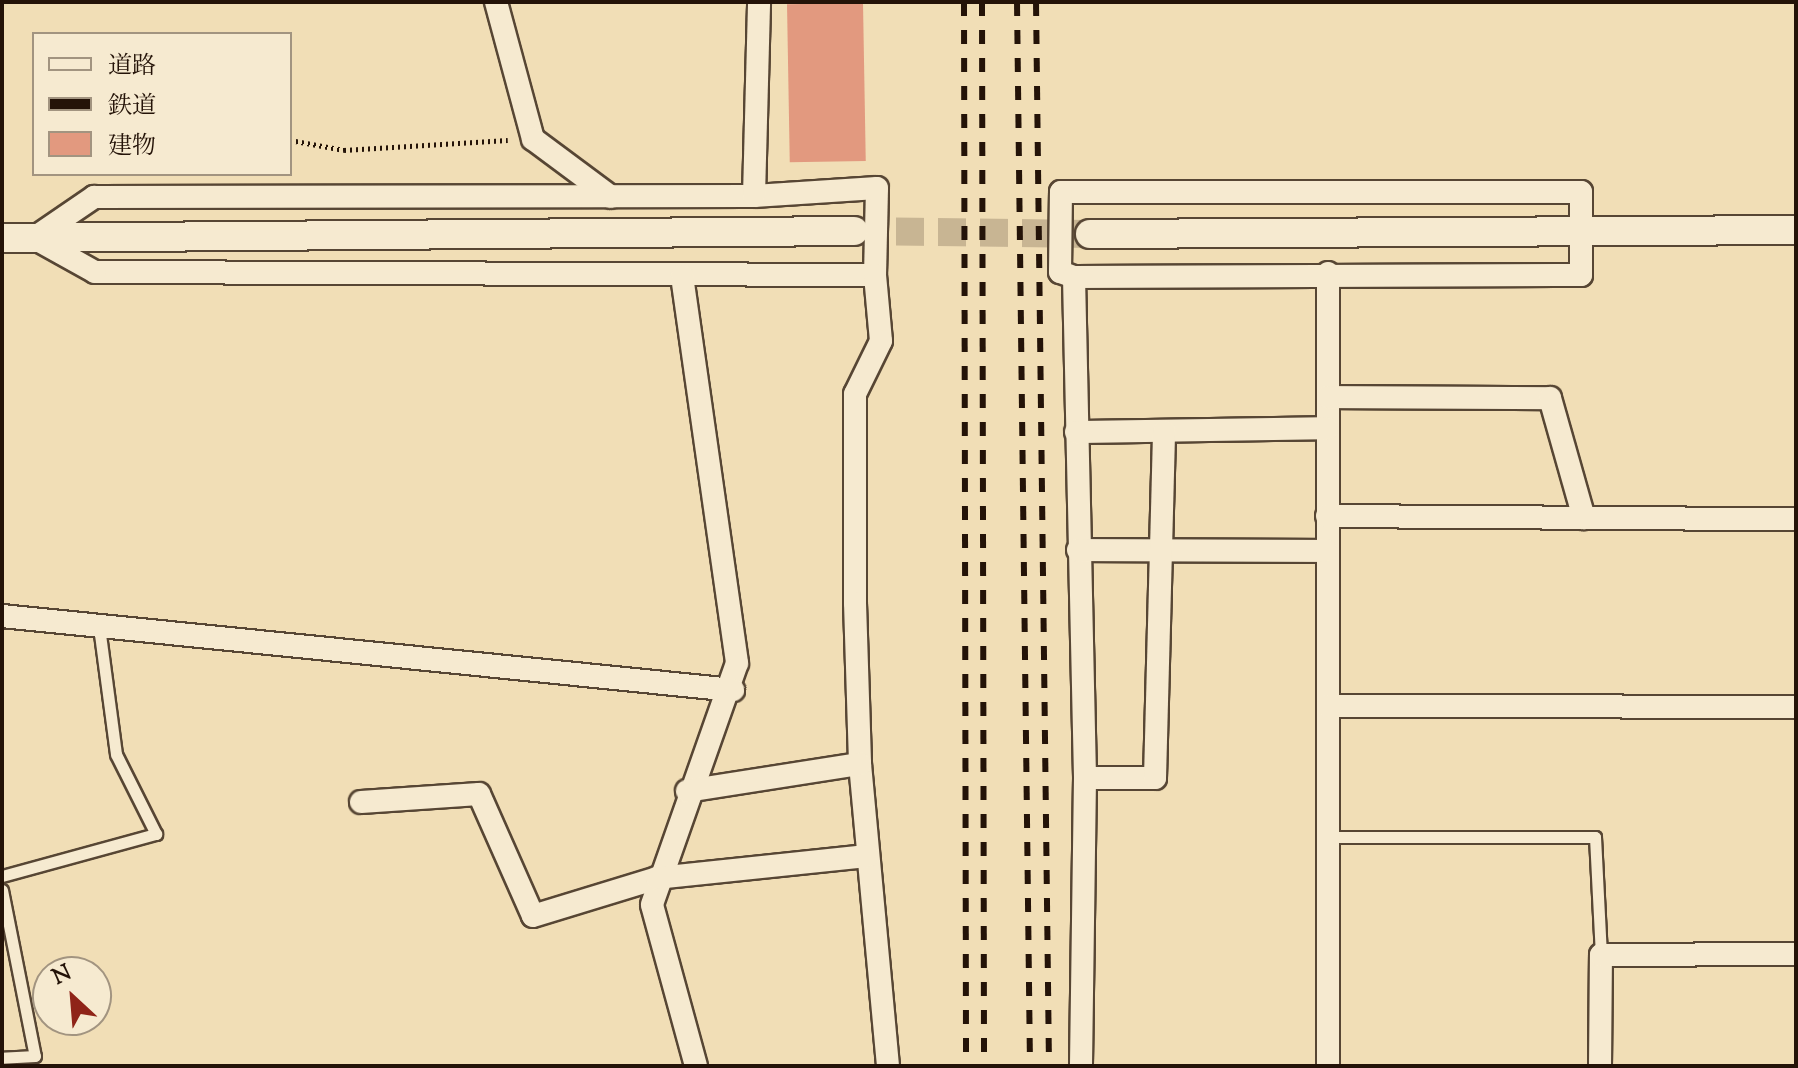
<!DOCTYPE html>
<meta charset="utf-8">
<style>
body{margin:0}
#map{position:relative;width:1798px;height:1068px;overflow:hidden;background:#f1deb6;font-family:"Sorts Mill Goudy","Noto Serif JP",serif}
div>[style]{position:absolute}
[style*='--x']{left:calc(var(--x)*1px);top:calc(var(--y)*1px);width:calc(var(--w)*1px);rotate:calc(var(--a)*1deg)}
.building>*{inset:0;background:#e2997f;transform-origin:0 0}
.tertiary-tunnel>*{height:28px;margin-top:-14px;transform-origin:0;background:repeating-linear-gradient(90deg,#c8b593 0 28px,transparent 0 42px)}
.path>*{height:5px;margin-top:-2.5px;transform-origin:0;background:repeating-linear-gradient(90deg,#241308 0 2px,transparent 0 6px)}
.roads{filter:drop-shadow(2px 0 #574634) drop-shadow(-2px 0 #574634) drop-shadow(0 2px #574634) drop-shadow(0 -2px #574634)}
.service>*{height:11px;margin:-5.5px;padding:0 5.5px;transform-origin:5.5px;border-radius:5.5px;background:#f6ead0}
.minor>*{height:22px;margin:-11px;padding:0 11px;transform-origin:11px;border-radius:11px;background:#f6ead0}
.tertiary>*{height:28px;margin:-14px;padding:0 14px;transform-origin:14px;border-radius:14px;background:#f6ead0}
.rail>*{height:6px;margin-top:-3px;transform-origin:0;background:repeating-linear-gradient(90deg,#241308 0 14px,transparent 0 28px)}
span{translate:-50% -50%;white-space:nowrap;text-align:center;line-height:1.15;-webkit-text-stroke:6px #f6ead0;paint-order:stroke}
.frame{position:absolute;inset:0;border:4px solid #241308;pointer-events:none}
.legend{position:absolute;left:32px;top:32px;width:260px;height:144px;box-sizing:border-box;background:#f6ead0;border:2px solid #a29480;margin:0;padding:10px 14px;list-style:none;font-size:24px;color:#241308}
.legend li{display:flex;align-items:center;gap:16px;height:40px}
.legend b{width:40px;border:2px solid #a29480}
.north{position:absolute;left:32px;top:956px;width:80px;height:80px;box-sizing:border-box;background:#f6ead0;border:2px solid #a29480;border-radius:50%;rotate:334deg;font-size:22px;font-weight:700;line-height:32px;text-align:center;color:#241308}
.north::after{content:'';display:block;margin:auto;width:28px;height:36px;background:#8f2418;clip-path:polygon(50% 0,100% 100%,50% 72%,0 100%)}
</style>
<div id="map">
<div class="building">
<i style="left:863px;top:3px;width:158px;height:76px;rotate:89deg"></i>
</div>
<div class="tertiary-tunnel">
<i style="--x:854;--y:231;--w:236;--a:0.7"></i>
</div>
<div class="path">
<i style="--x:290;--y:140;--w:55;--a:10.5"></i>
<i style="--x:344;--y:150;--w:164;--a:-3.5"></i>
</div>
<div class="roads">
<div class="service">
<i style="--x:1327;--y:837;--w:268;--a:0"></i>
<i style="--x:1595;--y:837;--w:118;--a:87.1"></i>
<i style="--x:2;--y:876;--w:160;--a:-15.3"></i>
<i style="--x:156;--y:834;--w:89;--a:-116.6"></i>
<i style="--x:116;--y:754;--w:128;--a:-97.6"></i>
<i style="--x:2;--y:890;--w:169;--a:78.8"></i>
<i style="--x:35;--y:1056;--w:33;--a:177"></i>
</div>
<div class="minor">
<i style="--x:496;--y:2;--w:142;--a:74.9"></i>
<i style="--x:533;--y:139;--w:97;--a:36.6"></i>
<i style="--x:877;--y:188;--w:87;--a:91.3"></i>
<i style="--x:875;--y:275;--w:780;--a:-179.78"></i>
<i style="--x:95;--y:272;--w:70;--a:-150.9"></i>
<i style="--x:34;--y:238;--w:73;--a:-34.3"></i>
<i style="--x:94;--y:197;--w:660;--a:-0.09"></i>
<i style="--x:754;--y:196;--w:123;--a:-3.7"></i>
<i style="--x:1061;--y:192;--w:520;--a:0"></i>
<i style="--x:1581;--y:192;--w:83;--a:90"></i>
<i style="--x:1581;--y:275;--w:507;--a:179.77"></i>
<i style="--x:1074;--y:277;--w:15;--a:-160"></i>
<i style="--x:1060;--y:272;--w:80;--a:-89.3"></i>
<i style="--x:754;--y:196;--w:194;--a:-88.5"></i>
<i style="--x:1328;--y:273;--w:793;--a:90"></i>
<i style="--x:875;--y:275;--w:66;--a:84.8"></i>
<i style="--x:881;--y:341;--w:59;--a:116.1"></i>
<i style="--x:855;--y:394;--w:209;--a:90"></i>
<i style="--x:855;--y:603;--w:161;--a:88.2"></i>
<i style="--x:860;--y:764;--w:303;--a:84.7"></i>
<i style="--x:682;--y:276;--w:391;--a:81.9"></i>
<i style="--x:737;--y:663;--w:256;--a:109.4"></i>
<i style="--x:652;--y:905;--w:167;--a:74.7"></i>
<i style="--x:1074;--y:277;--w:501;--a:88.74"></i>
<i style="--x:1085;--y:778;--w:288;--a:90.8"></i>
<i style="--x:1328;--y:397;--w:222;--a:0.3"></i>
<i style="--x:1550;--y:398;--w:125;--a:74.2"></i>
<i style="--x:1076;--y:432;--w:251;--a:-0.9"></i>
<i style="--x:1327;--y:516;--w:469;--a:0.4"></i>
<i style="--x:1078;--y:550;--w:248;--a:0.2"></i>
<i style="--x:2;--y:616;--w:735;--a:5.78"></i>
<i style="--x:1328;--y:706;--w:468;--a:0.1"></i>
<i style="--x:1085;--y:778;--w:70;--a:0"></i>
<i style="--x:1155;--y:778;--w:347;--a:-88.5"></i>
<i style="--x:687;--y:791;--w:175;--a:-8.9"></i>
<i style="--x:361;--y:802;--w:118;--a:-3.9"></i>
<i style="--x:479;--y:794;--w:133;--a:66.1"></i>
<i style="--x:533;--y:916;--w:130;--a:-17"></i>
<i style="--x:657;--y:878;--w:212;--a:-6"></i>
<i style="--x:1600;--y:1066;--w:111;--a:-89.5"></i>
<i style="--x:1601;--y:955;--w:195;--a:-0.3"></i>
</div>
<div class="tertiary">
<i style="--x:1090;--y:234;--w:706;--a:-0.32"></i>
<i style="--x:2;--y:238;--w:852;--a:-0.47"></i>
</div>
</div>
<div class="rail">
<i style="--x:964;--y:2;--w:1064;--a:89.89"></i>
<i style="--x:982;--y:2;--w:1064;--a:89.89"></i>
<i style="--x:1017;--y:2;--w:1064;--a:89.3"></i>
<i style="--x:1036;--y:2;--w:1064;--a:89.3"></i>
</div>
<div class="frame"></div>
<ul class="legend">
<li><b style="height:10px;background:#f6ead0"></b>道路</li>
<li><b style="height:10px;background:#241308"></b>鉄道</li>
<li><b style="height:22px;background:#e2997f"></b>建物</li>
</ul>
<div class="north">N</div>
</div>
